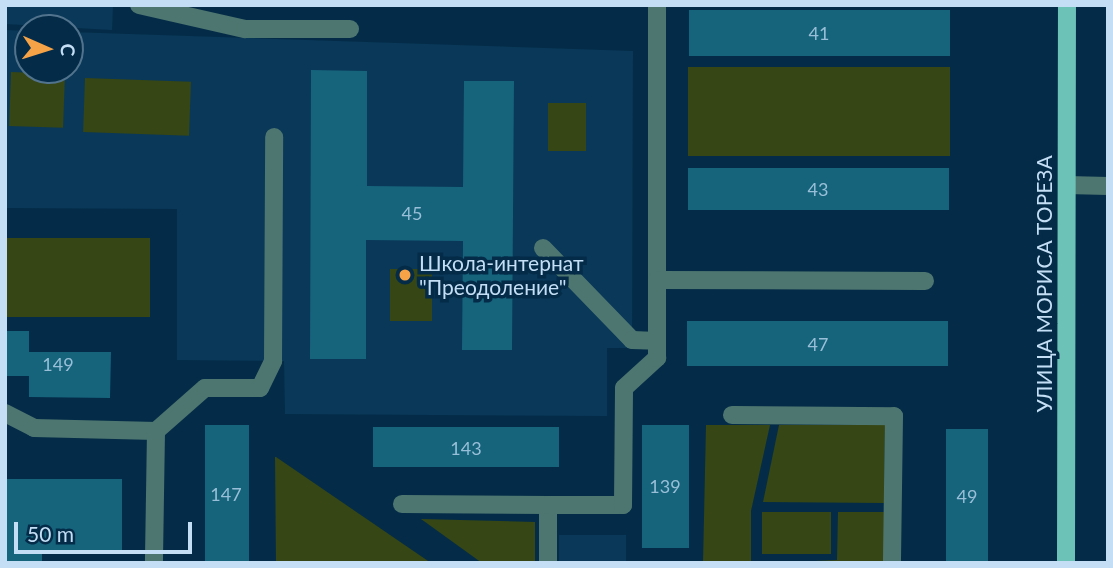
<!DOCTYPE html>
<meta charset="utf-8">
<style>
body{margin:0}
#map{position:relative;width:1113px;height:568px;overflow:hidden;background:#042c48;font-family:Lato,sans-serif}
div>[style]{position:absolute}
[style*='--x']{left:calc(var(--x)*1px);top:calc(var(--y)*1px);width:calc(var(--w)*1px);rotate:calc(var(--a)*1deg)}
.built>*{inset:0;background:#0a3858;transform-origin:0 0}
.green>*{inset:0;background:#364614;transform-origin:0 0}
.building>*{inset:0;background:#16637c;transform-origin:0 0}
.minor>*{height:18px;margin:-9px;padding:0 9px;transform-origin:9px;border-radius:9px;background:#4e7670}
.major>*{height:18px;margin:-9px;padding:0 9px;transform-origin:9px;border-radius:9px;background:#6cc2b7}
.dots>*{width:19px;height:19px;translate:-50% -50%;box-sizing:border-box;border:4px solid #042c48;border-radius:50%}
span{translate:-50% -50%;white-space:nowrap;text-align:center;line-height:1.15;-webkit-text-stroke:7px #042c48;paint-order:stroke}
.number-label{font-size:18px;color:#98bfd7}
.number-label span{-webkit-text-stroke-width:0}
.poi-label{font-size:21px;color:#c4def5}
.left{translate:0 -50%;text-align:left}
.street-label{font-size:21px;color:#c4def5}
.frame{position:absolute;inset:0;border:7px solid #c4def5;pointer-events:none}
.north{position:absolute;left:14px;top:14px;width:70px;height:70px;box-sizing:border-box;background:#042c48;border:2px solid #51738d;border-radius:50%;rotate:93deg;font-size:19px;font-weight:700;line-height:28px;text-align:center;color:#c4def5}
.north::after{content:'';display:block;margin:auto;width:24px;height:32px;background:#f6a247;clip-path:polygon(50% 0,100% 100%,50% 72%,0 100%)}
.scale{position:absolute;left:14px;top:522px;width:178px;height:32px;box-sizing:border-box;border:4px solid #c4def5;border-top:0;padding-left:9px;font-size:21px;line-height:24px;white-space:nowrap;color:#c4def5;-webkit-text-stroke:5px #042c48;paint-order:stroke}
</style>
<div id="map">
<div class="built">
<i style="clip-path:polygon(5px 5px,113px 7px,112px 30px,5px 24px)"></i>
<i style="clip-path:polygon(5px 30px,28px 31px,28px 70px,70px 70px,70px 32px,633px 51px,632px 348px,607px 348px,607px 416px,285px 414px,284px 361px,177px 360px,177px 209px,5px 208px)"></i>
<i style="left:559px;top:535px;width:67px;height:28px"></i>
</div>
<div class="green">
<i style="left:688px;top:67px;width:262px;height:89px"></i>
<i style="left:11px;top:72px;width:54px;height:54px;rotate:2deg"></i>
<i style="left:85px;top:78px;width:106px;height:54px;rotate:2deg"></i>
<i style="left:548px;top:103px;width:38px;height:48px"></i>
<i style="left:5px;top:238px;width:145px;height:79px"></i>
<i style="left:390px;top:269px;width:42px;height:52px"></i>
<i style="clip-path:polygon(706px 425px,770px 425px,751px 511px,751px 563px,703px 563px)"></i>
<i style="clip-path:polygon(779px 425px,885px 425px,884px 503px,763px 502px)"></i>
<i style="clip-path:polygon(275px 457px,276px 457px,431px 563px,276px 563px)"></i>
<i style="left:762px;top:512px;width:69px;height:42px"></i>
<i style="clip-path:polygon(838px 512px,885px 512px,884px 563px,771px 563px,837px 560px)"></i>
<i style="clip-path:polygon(421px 519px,535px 522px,535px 563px,482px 563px)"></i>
</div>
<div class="building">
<i style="left:689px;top:10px;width:261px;height:46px"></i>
<i style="clip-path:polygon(311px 70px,367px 71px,367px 186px,463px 187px,464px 81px,514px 81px,512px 350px,462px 350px,463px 241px,366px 240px,366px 359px,310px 359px)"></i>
<i style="left:688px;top:168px;width:261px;height:42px"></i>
<i style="left:687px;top:321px;width:261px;height:45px"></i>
<i style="clip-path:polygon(5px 331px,29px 331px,29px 352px,111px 352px,110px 398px,29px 397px,29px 376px,5px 376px)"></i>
<i style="left:205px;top:425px;width:44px;height:138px"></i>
<i style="left:642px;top:425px;width:47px;height:123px"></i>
<i style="left:373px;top:427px;width:186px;height:40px"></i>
<i style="left:946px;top:429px;width:42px;height:134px"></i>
<i style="clip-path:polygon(7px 479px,122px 479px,122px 550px,42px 550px,42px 563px,7px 563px)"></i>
</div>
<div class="minor">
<i style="--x:139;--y:5;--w:109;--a:12.8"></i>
<i style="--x:245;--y:29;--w:105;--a:0"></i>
<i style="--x:657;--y:5;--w:275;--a:90"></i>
<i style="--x:657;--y:280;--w:268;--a:0.2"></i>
<i style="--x:1067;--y:185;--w:41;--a:1.4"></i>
<i style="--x:543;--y:248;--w:128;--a:45.9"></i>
<i style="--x:632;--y:340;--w:25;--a:2"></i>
<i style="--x:5;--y:413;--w:33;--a:27"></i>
<i style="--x:34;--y:428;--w:122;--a:1.4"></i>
<i style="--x:156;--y:431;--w:132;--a:90.9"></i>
<i style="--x:732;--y:415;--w:162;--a:0.4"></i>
<i style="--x:894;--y:416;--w:147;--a:90.8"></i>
<i style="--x:156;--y:431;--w:65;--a:-41.3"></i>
<i style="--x:205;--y:388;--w:55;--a:0"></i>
<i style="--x:260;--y:388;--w:30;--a:-64"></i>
<i style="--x:273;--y:361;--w:224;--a:-89.7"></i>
<i style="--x:402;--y:504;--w:146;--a:0.4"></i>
<i style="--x:548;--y:505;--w:58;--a:90"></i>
<i style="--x:548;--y:505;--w:75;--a:0"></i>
<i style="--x:623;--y:505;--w:117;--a:-89.5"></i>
<i style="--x:624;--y:388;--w:45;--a:-42.3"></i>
<i style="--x:657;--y:358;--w:78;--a:-90"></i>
</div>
<div class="major">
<i style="--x:1066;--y:563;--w:558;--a:-89.9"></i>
</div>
<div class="dots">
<i style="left:405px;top:275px;background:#f6a247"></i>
</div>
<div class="number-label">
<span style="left:819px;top:33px">41</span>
<span style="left:818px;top:189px">43</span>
<span style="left:412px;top:213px">45</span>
<span style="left:818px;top:344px">47</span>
<span style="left:58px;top:364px">149</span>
<span style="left:466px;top:448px">143</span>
<span style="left:665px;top:486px">139</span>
<span style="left:226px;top:494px">147</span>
<span style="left:967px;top:496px">49</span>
</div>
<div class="poi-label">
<span class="left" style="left:419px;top:275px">Школа-интернат<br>"Преодоление"</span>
</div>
<div class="street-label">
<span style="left:1044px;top:284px;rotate:-90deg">УЛИЦА МОРИСА ТОРЕЗА</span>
</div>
<div class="frame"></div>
<div class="north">С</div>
<div class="scale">50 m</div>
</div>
